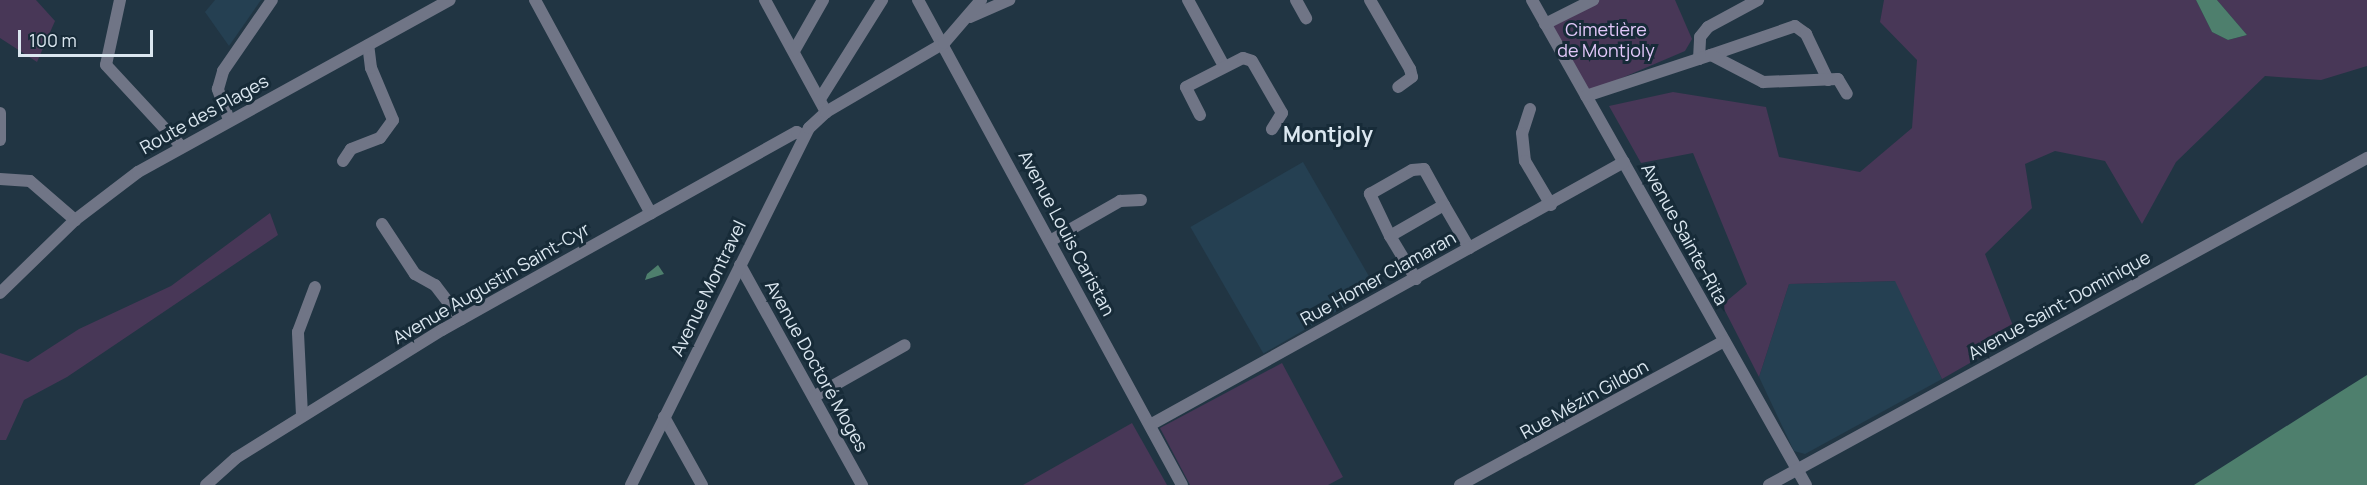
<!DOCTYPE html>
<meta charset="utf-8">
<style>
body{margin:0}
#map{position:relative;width:2367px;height:485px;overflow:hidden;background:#213543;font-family:Manrope,sans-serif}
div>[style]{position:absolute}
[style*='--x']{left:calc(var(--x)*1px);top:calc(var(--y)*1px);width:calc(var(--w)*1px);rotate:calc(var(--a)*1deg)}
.built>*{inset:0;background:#254052;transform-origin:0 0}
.green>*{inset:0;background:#483757}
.water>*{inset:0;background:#4e7f6d}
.minor>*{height:12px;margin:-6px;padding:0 6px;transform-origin:6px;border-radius:6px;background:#707586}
span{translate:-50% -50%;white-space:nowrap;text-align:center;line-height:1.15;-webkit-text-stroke:6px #172b38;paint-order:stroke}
.park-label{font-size:18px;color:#e2c8fa}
.street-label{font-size:18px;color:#dbe7f0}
.quarter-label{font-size:21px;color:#dbe7f0;font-weight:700}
.scale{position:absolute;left:18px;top:30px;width:135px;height:27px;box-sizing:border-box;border:3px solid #dbe7f0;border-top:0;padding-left:8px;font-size:18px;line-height:21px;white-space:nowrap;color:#dbe7f0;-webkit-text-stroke:4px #172b38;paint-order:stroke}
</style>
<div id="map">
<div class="built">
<i style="clip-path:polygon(215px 0,261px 0,229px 46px,205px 12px)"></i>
<i style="left:1303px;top:162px;width:146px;height:130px;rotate:60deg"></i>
<i style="clip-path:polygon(1896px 281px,1942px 379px,1805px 454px,1794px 451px,1759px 377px,1789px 284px)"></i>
</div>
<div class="green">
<i style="clip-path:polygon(0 0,36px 0,55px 21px,37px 62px,0 38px)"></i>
<i style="clip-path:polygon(1597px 0,1675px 0,1692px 39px,1685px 51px,1589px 92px,1548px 23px)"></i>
<i style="clip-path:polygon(1884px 0,2196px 0,2212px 32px,2228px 40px,2247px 35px,2217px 0,2367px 0,2367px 66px,2321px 80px,2265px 76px,2176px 162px,2142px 224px,2105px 161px,2055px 151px,2025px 164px,2032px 208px,1985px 254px,2017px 336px,1942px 379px,1895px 281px,1789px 284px,1759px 377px,1722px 305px,1747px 284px,1693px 153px,1641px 163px,1609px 106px,1673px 92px,1766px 107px,1779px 157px,1860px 172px,1912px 128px,1917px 60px,1880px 22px)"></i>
<i style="clip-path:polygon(270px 213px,278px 235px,67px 377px,24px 400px,6px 440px,0 440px,0 353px,28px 362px,79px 329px,171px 286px)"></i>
<i style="clip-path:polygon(1282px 363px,1343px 477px,1328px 485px,1190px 485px,1160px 428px)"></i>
<i style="clip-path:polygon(1132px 423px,1167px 485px,1023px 485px)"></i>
</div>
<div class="water">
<i style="clip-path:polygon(2196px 0,2217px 0,2247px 35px,2228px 40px,2212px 32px)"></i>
<i style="clip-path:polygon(658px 265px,664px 274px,645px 280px,647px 274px)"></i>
<i style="clip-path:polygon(2367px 375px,2367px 485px,2194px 485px,2340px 392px)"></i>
</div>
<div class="minor">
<i style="--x:120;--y:0;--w:66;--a:102.2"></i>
<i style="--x:106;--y:65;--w:110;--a:47.2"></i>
<i style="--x:535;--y:0;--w:243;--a:61.5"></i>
<i style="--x:765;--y:0;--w:128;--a:61.4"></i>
<i style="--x:918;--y:0;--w:552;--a:61.44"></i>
<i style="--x:1188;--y:0;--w:75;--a:61.4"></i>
<i style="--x:1296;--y:0;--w:21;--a:61"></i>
<i style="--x:1370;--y:0;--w:80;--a:59.9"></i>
<i style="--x:1410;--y:69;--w:8;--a:76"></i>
<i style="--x:1412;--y:77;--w:17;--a:144"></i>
<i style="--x:1532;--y:0;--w:557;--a:60.54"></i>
<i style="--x:970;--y:17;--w:43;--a:-23.6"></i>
<i style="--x:1545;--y:24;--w:54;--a:-26.6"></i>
<i style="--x:794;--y:51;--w:59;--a:-60.4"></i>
<i style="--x:1711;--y:55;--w:89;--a:-19"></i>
<i style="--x:1795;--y:26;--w:14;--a:36"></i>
<i style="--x:1806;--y:34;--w:51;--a:64.4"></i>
<i style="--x:1699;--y:59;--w:22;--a:-87"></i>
<i style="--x:1700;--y:37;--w:13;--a:-51"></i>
<i style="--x:1708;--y:27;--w:57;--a:-28.4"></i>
<i style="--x:1586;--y:96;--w:132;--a:-18.2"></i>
<i style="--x:1711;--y:55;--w:59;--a:27.4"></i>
<i style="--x:1763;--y:82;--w:75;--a:-2.3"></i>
<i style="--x:1838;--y:79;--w:17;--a:59"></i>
<i style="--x:820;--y:99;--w:117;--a:-57.9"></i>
<i style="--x:1530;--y:109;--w:25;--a:108"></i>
<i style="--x:1522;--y:133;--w:28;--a:84"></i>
<i style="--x:1525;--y:161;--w:51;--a:59.4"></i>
<i style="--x:0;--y:113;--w:27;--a:90"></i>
<i style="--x:1200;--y:115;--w:31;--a:-117"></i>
<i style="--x:1186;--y:87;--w:64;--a:-27"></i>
<i style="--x:1243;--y:58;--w:9;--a:18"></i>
<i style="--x:1252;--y:61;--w:60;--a:60"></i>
<i style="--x:1282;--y:113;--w:19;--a:122"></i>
<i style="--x:229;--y:120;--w:33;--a:-110"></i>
<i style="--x:218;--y:89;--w:19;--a:-74"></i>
<i style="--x:223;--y:71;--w:86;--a:-55.4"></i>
<i style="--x:343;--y:161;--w:14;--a:-56"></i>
<i style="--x:351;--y:149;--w:31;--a:-21"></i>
<i style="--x:380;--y:138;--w:22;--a:-54"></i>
<i style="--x:393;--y:120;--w:56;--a:-112.9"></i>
<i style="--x:371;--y:68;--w:23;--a:-97"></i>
<i style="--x:0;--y:179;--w:30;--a:4"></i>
<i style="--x:30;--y:181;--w:60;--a:40.9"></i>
<i style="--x:382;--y:224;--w:60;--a:56.6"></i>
<i style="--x:415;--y:274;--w:23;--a:29"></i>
<i style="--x:435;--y:285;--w:43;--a:52.6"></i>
<i style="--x:1390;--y:236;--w:47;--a:-115.5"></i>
<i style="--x:1370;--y:194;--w:48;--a:-29.7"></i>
<i style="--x:1412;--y:170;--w:12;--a:-5"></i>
<i style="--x:1424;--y:169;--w:41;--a:60.9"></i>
<i style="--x:1050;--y:241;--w:81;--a:-29.7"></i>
<i style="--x:1120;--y:201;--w:21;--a:-3"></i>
<i style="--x:740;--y:265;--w:252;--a:61"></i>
<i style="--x:1416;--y:279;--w:50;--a:-121.2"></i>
<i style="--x:1390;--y:236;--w:62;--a:-29.9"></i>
<i style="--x:1444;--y:205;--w:50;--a:59.8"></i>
<i style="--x:0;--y:293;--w:105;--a:-44.2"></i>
<i style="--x:75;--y:220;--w:79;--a:-37.3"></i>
<i style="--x:138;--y:172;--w:356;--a:-28.9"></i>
<i style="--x:815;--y:396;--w:103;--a:-29.5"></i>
<i style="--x:302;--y:415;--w:83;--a:-92.8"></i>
<i style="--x:298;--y:332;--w:48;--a:-69.3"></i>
<i style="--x:664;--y:417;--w:78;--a:60.8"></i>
<i style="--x:1150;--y:425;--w:542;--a:-29.02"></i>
<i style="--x:206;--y:485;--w:40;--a:-42"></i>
<i style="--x:236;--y:458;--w:243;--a:-31.9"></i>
<i style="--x:442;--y:330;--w:406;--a:-29.2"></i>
<i style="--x:797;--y:132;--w:7;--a:34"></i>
<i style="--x:631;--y:485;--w:399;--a:-63.5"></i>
<i style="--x:809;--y:128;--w:23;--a:-43"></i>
<i style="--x:826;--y:112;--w:137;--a:-30.3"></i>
<i style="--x:944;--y:43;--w:57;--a:-49.3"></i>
<i style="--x:1460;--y:485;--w:301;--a:-28.6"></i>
<i style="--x:1769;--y:485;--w:682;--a:-28.67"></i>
</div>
<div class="park-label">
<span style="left:1606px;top:40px">Cimetière<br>de Montjoly</span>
</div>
<div class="street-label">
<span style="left:204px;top:114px;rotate:-29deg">Route des Plages</span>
<span style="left:1067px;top:233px;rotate:62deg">Avenue Louis Caristan</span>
<span style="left:1685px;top:234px;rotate:61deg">Avenue Sainte-Rita</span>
<span style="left:1378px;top:278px;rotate:-29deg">Rue Homer Clamaran</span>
<span style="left:491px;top:283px;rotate:-30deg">Avenue Augustin Saint-Cyr</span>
<span style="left:708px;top:288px;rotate:-64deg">Avenue Montravel</span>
<span style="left:2059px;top:305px;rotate:-29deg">Avenue Saint-Dominique</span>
<span style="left:817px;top:366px;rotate:61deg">Avenue Doctoré Moges</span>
<span style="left:1584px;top:399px;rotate:-29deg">Rue Mézin Gildon</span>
</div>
<div class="quarter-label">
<span style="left:1328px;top:134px">Montjoly</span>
</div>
<div class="scale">100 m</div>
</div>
